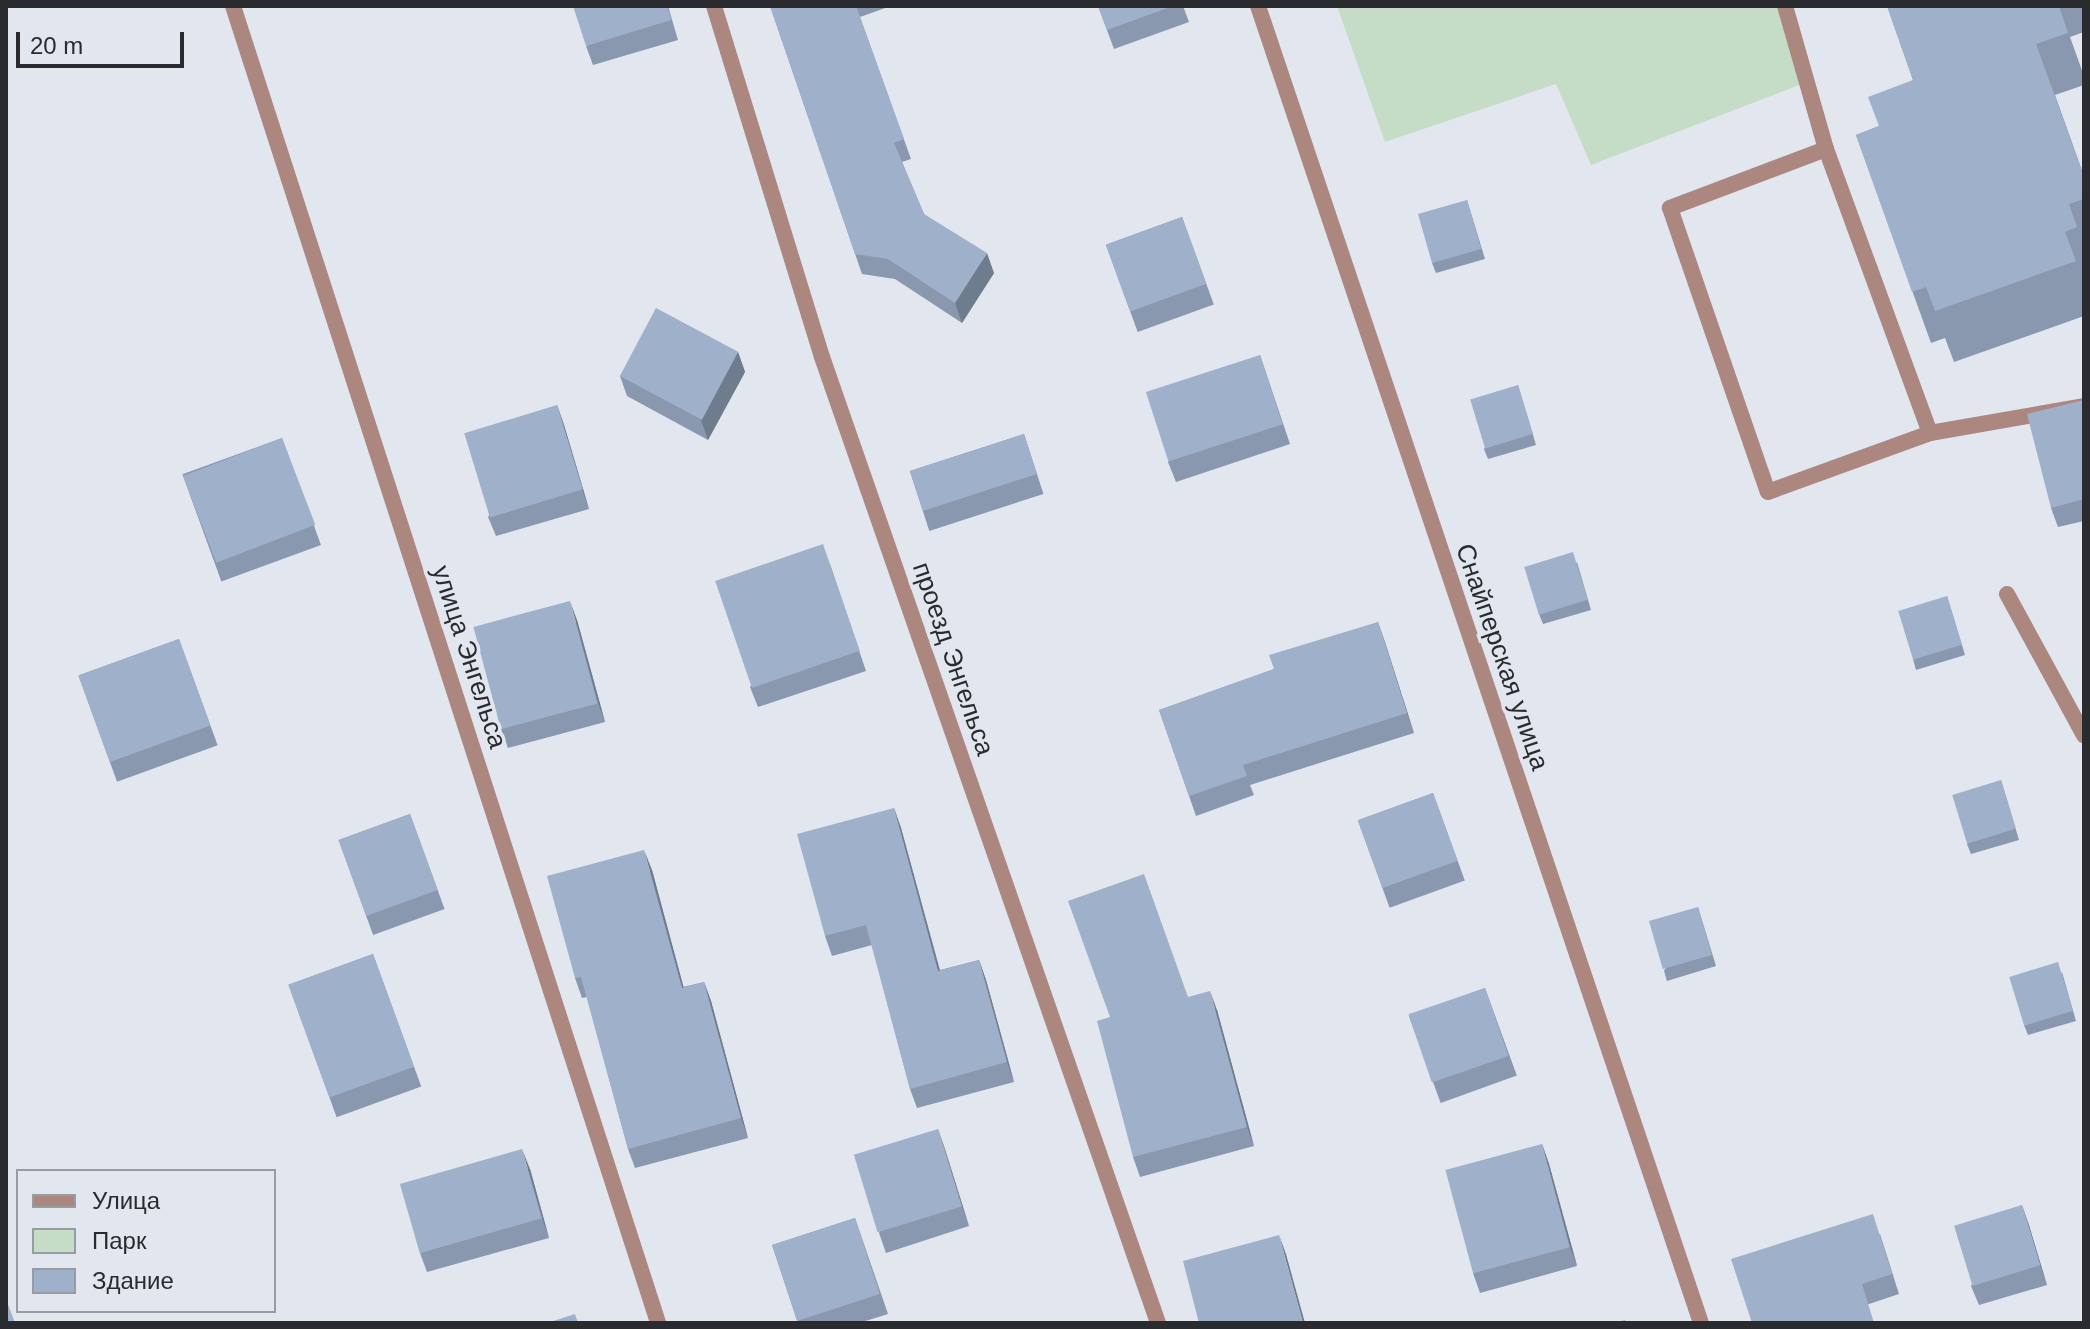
<!DOCTYPE html>
<meta charset="utf-8">
<style>
body{margin:0}
#map{position:relative;width:2090px;height:1329px;overflow:hidden;background:#e1e6ef;font-family:Arial,sans-serif}
div>[style]{position:absolute}
[style*='--x']{left:calc(var(--x)*1px);top:calc(var(--y)*1px);width:calc(var(--w)*1px);rotate:calc(var(--a)*1deg)}
.green>*{inset:0;background:#c5ddc6}
.lane>*{height:16px;margin:-8px;padding:0 8px;transform-origin:8px;border-radius:8px;background:#ab8780}
.street>*{height:16px;margin:-8px;padding:0 8px;transform-origin:8px;border-radius:8px;background:#ab8780}
.wall>*{inset:0;background:#8998ae;transform-origin:0 0}
.shaded-wall>*{inset:0;background:#6f7c8d}
.building>*{inset:0;background:#9fb1ca;transform-origin:0 0}
span{translate:-50% -50%;white-space:nowrap;text-align:center;line-height:1.15;-webkit-text-stroke:7px #e1e6ef;paint-order:stroke}
.street-label{font-size:26px;color:#292b2e}
.frame{position:absolute;inset:0;border:8px solid #292b2e;pointer-events:none}
.legend{position:absolute;left:16px;top:1169px;width:260px;height:144px;box-sizing:border-box;background:#e1e6ef;border:2px solid #979ba2;margin:0;padding:10px 14px;list-style:none;font-size:24px;color:#292b2e}
.legend li{display:flex;align-items:center;gap:16px;height:40px}
.legend b{width:40px;border:2px solid #979ba2}
.scale{position:absolute;left:16px;top:32px;width:168px;height:36px;box-sizing:border-box;border:4px solid #292b2e;border-top:0;padding-left:10px;font-size:24px;line-height:28px;white-space:nowrap;color:#292b2e;-webkit-text-stroke:6px #e1e6ef;paint-order:stroke}
</style>
<div id="map">
<div class="green">
<i style="clip-path:polygon(1337px 6px,1786px 6px,1807px 82px,1591px 165px,1556px 84px,1385px 142px)"></i>
</div>
<div class="lane">
<i style="--x:714;--y:6;--w:367;--a:72.9"></i>
<i style="--x:822;--y:357;--w:1023;--a:70.82"></i>
<i style="--x:1785;--y:6;--w:149;--a:74"></i>
<i style="--x:1826;--y:149;--w:302;--a:69.9"></i>
<i style="--x:1826;--y:149;--w:167;--a:159.3"></i>
<i style="--x:1670;--y:208;--w:300;--a:71"></i>
<i style="--x:1768;--y:492;--w:172;--a:-20"></i>
<i style="--x:1930;--y:433;--w:156;--a:-9.9"></i>
<i style="--x:2007;--y:594;--w:161;--a:61.4"></i>
</div>
<div class="street">
<i style="--x:233;--y:6;--w:1384;--a:72.11"></i>
<i style="--x:1258;--y:6;--w:1390;--a:71.41"></i>
</div>
<div class="wall">
<i style="clip-path:polygon(668px 6px,678px 40px,593px 65px,586px 46px)"></i>
<i style="clip-path:polygon(770px 6px,891px 6px,860px 17px,911px 159px,902px 162px,924px 214px,994px 273px,962px 323px,895px 279px,862px 274px)"></i>
<i style="clip-path:polygon(1098px 6px,1183px 6px,1189px 22px,1114px 49px)"></i>
<i style="clip-path:polygon(1887px 6px,2084px 6px,2084px 32px,2070px 37px,2084px 76px,2084px 85px,2055px 95px,2084px 176px,2084px 316px,1954px 362px,1945px 338px,1931px 343px,1856px 135px,1879px 126px,1913px 80px)"></i>
<i style="clip-path:polygon(1467px 200px,1485px 259px,1436px 273px,1432px 263px)"></i>
<i style="left:1182px;top:217px;width:93px;height:81px;rotate:70deg"></i>
<i style="clip-path:polygon(738px 352px,745px 372px,708px 440px,627px 396px,620px 376px)"></i>
<i style="clip-path:polygon(1260px 355px,1290px 444px,1176px 482px,1168px 462px)"></i>
<i style="clip-path:polygon(1518px 385px,1536px 445px,1488px 459px,1484px 449px)"></i>
<i style="clip-path:polygon(2084px 400px,2084px 521px,2058px 527px,2051px 508px)"></i>
<i style="clip-path:polygon(557px 405px,564px 425px,589px 509px,496px 536px,488px 517px)"></i>
<i style="left:1024px;top:434px;width:63px;height:120px;rotate:72deg"></i>
<i style="left:282px;top:438px;width:114px;height:106px;rotate:70deg"></i>
<i style="clip-path:polygon(1577px 562px,1591px 610px,1543px 624px,1539px 614px)"></i>
<i style="clip-path:polygon(830px 564px,866px 671px,758px 707px,750px 687px)"></i>
<i style="clip-path:polygon(1947px 596px,1965px 655px,1916px 670px,1913px 659px)"></i>
<i style="clip-path:polygon(577px 620px,605px 722px,508px 748px,501px 729px)"></i>
<i style="clip-path:polygon(1378px 622px,1414px 733px,1250px 785px,1254px 795px,1196px 816px,1159px 710px,1274px 669px)"></i>
<i style="left:179px;top:639px;width:113px;height:107px;rotate:70deg"></i>
<i style="clip-path:polygon(2001px 780px,2019px 840px,1971px 854px,1967px 844px)"></i>
<i style="left:1433px;top:793px;width:93px;height:80px;rotate:70deg"></i>
<i style="clip-path:polygon(894px 808px,901px 828px,940px 970px,979px 960px,986px 980px,1014px 1082px,917px 1108px,910px 1089px,872px 945px,832px 956px,825px 936px)"></i>
<i style="left:410px;top:814px;width:101px;height:76px;rotate:70deg"></i>
<i style="clip-path:polygon(652px 870px,683px 987px,704px 982px,711px 1001px,748px 1138px,635px 1168px,628px 1149px,587px 997px,582px 998px,575px 978px)"></i>
<i style="clip-path:polygon(1698px 907px,1716px 966px,1667px 981px,1664px 971px)"></i>
<i style="left:373px;top:954px;width:141px;height:90px;rotate:70deg"></i>
<i style="clip-path:polygon(2062px 972px,2076px 1021px,2028px 1035px,2024px 1025px)"></i>
<i style="left:1485px;top:988px;width:93px;height:81px;rotate:70deg"></i>
<i style="clip-path:polygon(1188px 997px,1217px 1010px,1254px 1146px,1140px 1177px,1133px 1157px)"></i>
<i style="clip-path:polygon(938px 1129px,969px 1226px,886px 1253px,879px 1233px)"></i>
<i style="clip-path:polygon(1542px 1144px,1549px 1164px,1577px 1266px,1480px 1293px,1473px 1273px)"></i>
<i style="clip-path:polygon(530px 1169px,549px 1238px,427px 1272px,420px 1253px)"></i>
<i style="clip-path:polygon(2022px 1205px,2047px 1285px,1979px 1305px,1971px 1286px)"></i>
<i style="clip-path:polygon(855px 1218px,888px 1314px,859px 1323px,798px 1323px,772px 1245px)"></i>
<i style="clip-path:polygon(1880px 1234px,1899px 1294px,1869px 1304px,1752px 1323px)"></i>
</div>
<div class="shaded-wall">
<i style="clip-path:polygon(987px 253px,994px 273px,962px 323px,955px 303px)"></i>
<i style="clip-path:polygon(738px 352px,745px 372px,708px 440px,701px 420px)"></i>
<i style="clip-path:polygon(557px 405px,564px 425px,589px 509px,582px 489px)"></i>
<i style="clip-path:polygon(570px 601px,577px 620px,605px 722px,598px 703px)"></i>
<i style="clip-path:polygon(1378px 622px,1385px 642px,1414px 733px,1407px 713px)"></i>
<i style="clip-path:polygon(894px 808px,901px 828px,945px 990px,938px 971px)"></i>
<i style="clip-path:polygon(644px 850px,652px 870px,689px 1007px,682px 988px)"></i>
<i style="clip-path:polygon(979px 960px,986px 980px,1014px 1082px,1007px 1062px)"></i>
<i style="clip-path:polygon(704px 982px,711px 1001px,748px 1138px,741px 1118px)"></i>
<i style="clip-path:polygon(1210px 991px,1217px 1010px,1254px 1146px,1247px 1127px)"></i>
<i style="clip-path:polygon(938px 1129px,945px 1149px,969px 1226px,962px 1206px)"></i>
<i style="clip-path:polygon(1542px 1144px,1549px 1164px,1577px 1266px,1570px 1247px)"></i>
<i style="clip-path:polygon(522px 1149px,530px 1169px,549px 1238px,542px 1218px)"></i>
<i style="clip-path:polygon(2022px 1205px,2029px 1225px,2047px 1285px,2040px 1265px)"></i>
<i style="clip-path:polygon(1279px 1235px,1286px 1254px,1305px 1323px,1303px 1323px)"></i>
</div>
<div class="building">
<i style="clip-path:polygon(573px 6px,667px 6px,671px 20px,586px 46px)"></i>
<i style="clip-path:polygon(770px 6px,856px 6px,904px 139px,894px 143px,924px 214px,987px 253px,955px 303px,888px 259px,855px 254px)"></i>
<i style="clip-path:polygon(1098px 6px,1173px 6px,1107px 30px)"></i>
<i style="clip-path:polygon(1887px 6px,2059px 6px,2068px 33px,2036px 44px,2084px 177px,2084px 199px,2069px 204px,2077px 227px,2065px 232px,2076px 261px,1935px 311px,1926px 287px,1912px 292px,1856px 135px,1879px 126px,1868px 97px,1913px 80px)"></i>
<i style="left:1467px;top:200px;width:51px;height:51px;rotate:74deg"></i>
<i style="left:1182px;top:217px;width:71px;height:81px;rotate:70deg"></i>
<i style="left:656px;top:308px;width:93px;height:77px;rotate:28deg"></i>
<i style="left:1260px;top:355px;width:73px;height:120px;rotate:72deg"></i>
<i style="left:1518px;top:385px;width:51px;height:50px;rotate:73deg"></i>
<i style="clip-path:polygon(2084px 400px,2084px 499px,2051px 508px,2027px 414px)"></i>
<i style="left:557px;top:405px;width:88px;height:97px;rotate:73deg"></i>
<i style="left:1024px;top:434px;width:42px;height:120px;rotate:72deg"></i>
<i style="left:282px;top:438px;width:93px;height:106px;rotate:69deg"></i>
<i style="left:823px;top:544px;width:113px;height:114px;rotate:71deg"></i>
<i style="left:1573px;top:552px;width:50px;height:51px;rotate:73deg"></i>
<i style="left:1947px;top:596px;width:51px;height:51px;rotate:73deg"></i>
<i style="left:570px;top:601px;width:106px;height:100px;rotate:75deg"></i>
<i style="clip-path:polygon(1378px 622px,1407px 713px,1243px 765px,1247px 776px,1189px 796px,1159px 710px,1274px 669px,1269px 655px)"></i>
<i style="left:179px;top:639px;width:92px;height:107px;rotate:70deg"></i>
<i style="left:2001px;top:780px;width:51px;height:51px;rotate:73deg"></i>
<i style="left:1433px;top:793px;width:72px;height:80px;rotate:70deg"></i>
<i style="clip-path:polygon(894px 808px,938px 971px,979px 960px,1007px 1062px,910px 1089px,866px 925px,825px 936px,797px 834px)"></i>
<i style="left:410px;top:814px;width:81px;height:76px;rotate:70deg"></i>
<i style="clip-path:polygon(644px 850px,682px 988px,704px 982px,741px 1118px,628px 1149px,581px 977px,575px 978px,547px 876px)"></i>
<i style="clip-path:polygon(1144px 874px,1188px 997px,1210px 991px,1247px 1127px,1133px 1157px,1097px 1021px,1110px 1017px,1068px 901px)"></i>
<i style="left:1698px;top:907px;width:50px;height:51px;rotate:74deg"></i>
<i style="left:373px;top:954px;width:120px;height:90px;rotate:70deg"></i>
<i style="left:2058px;top:962px;width:51px;height:51px;rotate:73deg"></i>
<i style="left:1485px;top:988px;width:72px;height:81px;rotate:71deg"></i>
<i style="left:938px;top:1129px;width:81px;height:88px;rotate:73deg"></i>
<i style="left:1542px;top:1144px;width:107px;height:100px;rotate:75deg"></i>
<i style="left:522px;top:1149px;width:72px;height:127px;rotate:74deg"></i>
<i style="left:2022px;top:1205px;width:63px;height:71px;rotate:73deg"></i>
<i style="clip-path:polygon(1873px 1214px,1892px 1274px,1862px 1284px,1874px 1323px,1752px 1323px,1731px 1259px)"></i>
<i style="left:855px;top:1218px;width:80px;height:87px;rotate:72deg"></i>
<i style="clip-path:polygon(1279px 1235px,1303px 1323px,1199px 1323px,1183px 1261px)"></i>
<i style="clip-path:polygon(6px 1299px,15px 1323px,6px 1323px)"></i>
<i style="clip-path:polygon(575px 1314px,578px 1323px,547px 1323px)"></i>
<i style="clip-path:polygon(1625px 1320px,1626px 1323px,1613px 1323px)"></i>
</div>
<div class="street-label">
<span style="left:469px;top:657px;rotate:72deg">улица Энгельса</span>
<span style="left:1502px;top:657px;rotate:71deg">Снайперская улица</span>
<span style="left:953px;top:659px;rotate:71deg">проезд Энгельса</span>
</div>
<div class="frame"></div>
<ul class="legend">
<li><b style="height:10px;background:#ab8780"></b>Улица</li>
<li><b style="height:22px;background:#c5ddc6"></b>Парк</li>
<li><b style="height:22px;background:#9fb1ca"></b>Здание</li>
</ul>
<div class="scale">20 m</div>
</div>
